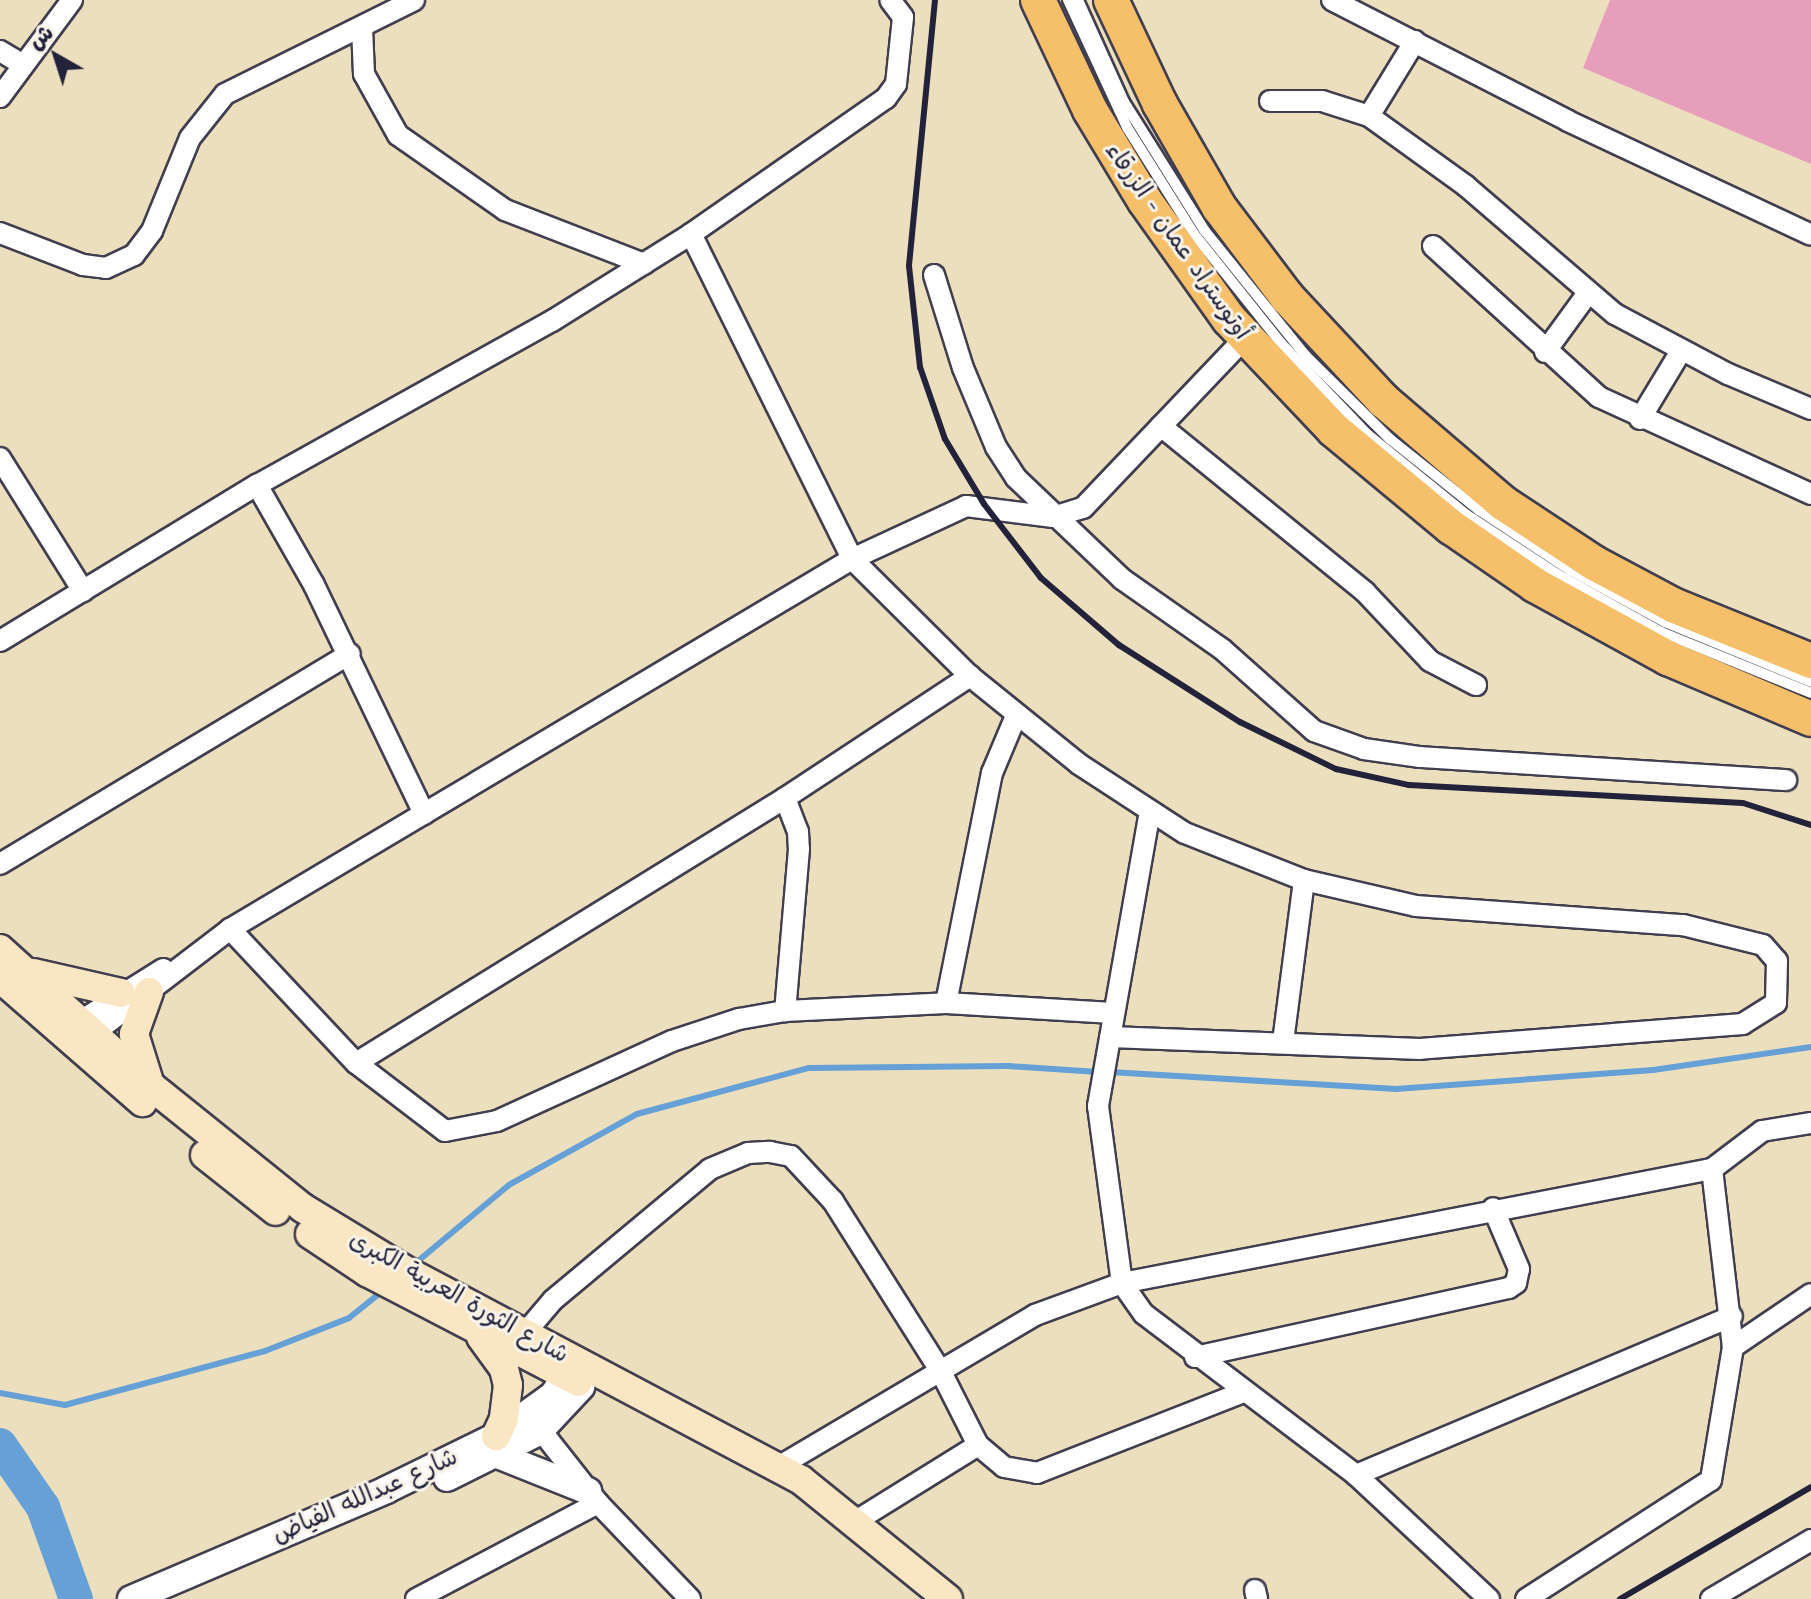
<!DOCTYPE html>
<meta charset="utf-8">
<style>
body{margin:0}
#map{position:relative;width:1811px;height:1599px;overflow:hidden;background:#ecdfbe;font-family:"Comic Neue","Playpen Sans Arabic",sans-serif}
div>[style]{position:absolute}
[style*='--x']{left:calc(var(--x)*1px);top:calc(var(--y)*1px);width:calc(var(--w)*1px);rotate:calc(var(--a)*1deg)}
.stream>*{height:6px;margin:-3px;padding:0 3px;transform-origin:3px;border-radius:3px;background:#65a1d6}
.river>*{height:34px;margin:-17px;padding:0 17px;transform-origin:17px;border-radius:17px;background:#65a1d6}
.building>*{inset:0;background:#e69ebb}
.roads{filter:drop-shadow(2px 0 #403e4f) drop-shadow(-2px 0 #403e4f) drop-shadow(0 2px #403e4f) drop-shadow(0 -2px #403e4f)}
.service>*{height:10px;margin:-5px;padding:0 5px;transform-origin:5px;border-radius:5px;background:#fff}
.minor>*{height:20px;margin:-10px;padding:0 10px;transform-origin:10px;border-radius:10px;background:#fff}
.tertiary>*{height:26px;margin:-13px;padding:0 13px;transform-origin:13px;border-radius:13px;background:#fff}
.secondary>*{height:28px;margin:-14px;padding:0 14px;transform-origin:14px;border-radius:14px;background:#fbe6c4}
.trunk>*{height:34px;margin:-17px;padding:0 17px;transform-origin:17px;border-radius:17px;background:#f6c06b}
.rail>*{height:6px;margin:-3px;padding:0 3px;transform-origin:3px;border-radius:3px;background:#22223b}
span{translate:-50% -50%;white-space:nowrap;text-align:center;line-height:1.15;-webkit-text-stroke:6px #f7f3e8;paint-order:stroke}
.street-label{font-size:24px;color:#22223b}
.north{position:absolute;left:16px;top:16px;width:80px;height:80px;-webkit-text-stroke:6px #f7f3e8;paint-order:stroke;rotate:321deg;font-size:22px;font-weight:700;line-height:32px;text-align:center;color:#22223b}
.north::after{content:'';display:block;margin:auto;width:28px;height:36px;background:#22223b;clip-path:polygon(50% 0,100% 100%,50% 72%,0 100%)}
</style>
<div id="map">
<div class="stream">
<i style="--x:1110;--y:1072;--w:287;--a:3.4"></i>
<i style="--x:1396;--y:1089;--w:258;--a:-4.2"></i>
<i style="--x:1653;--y:1070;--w:160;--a:-8.3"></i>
<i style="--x:412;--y:1266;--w:126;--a:-39.9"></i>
<i style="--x:509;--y:1185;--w:146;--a:-29"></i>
<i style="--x:637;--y:1114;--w:178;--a:-15"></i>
<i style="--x:809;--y:1068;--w:199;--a:-0.6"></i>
<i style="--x:1008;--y:1066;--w:90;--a:3.8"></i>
<i style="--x:0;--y:1393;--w:66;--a:10.5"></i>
<i style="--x:65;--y:1405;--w:207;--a:-15.1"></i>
<i style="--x:265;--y:1351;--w:90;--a:-21.4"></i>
<i style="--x:349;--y:1318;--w:46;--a:-38.9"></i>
</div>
<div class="river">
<i style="--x:0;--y:1445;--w:75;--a:55.3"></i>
<i style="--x:43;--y:1507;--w:98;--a:70.3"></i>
</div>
<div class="building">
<i style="clip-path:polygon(1610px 0,1811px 0,1811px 164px,1583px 68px)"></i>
</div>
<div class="roads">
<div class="service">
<i style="--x:1068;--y:0;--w:142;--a:65.1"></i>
<i style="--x:1128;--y:129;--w:124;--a:57.8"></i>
<i style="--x:1194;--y:234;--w:139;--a:51.4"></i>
<i style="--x:1281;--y:343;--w:124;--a:46.6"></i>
<i style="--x:1366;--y:433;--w:130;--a:39.1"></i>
<i style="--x:1467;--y:515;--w:108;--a:33.2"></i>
<i style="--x:1557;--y:574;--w:119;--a:29.1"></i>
<i style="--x:1661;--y:632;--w:162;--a:22.1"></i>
<i style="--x:1078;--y:0;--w:112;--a:65.7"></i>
<i style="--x:1124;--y:102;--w:152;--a:57.9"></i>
<i style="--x:1205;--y:231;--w:159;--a:51.1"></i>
<i style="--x:1305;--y:355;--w:120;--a:44.7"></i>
<i style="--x:1390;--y:439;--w:114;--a:38.6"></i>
<i style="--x:1479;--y:510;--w:109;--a:33.4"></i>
<i style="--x:1570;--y:570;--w:108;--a:28.7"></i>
<i style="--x:1665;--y:622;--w:158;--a:22.3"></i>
</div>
<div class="minor">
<i style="--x:1332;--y:0;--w:265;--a:27.1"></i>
<i style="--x:1568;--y:121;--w:268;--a:25.1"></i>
<i style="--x:362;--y:27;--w:47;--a:87.6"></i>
<i style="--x:364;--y:74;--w:70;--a:60.9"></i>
<i style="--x:398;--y:135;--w:131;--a:35"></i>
<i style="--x:505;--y:210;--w:149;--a:21.2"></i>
<i style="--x:0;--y:51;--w:27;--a:31"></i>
<i style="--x:0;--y:97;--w:121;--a:-53.4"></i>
<i style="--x:1270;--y:101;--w:52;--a:0"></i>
<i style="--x:1322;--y:101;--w:49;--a:17.7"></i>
<i style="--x:1369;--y:116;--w:120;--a:35.8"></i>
<i style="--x:1466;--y:186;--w:196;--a:40.7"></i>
<i style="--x:1615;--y:314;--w:128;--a:28"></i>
<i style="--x:1728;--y:374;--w:90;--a:22.9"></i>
<i style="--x:1369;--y:116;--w:88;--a:-58.5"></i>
<i style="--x:0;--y:233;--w:89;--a:21.1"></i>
<i style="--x:83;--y:265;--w:23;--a:7"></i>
<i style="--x:106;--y:268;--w:31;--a:-25"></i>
<i style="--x:134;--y:255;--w:30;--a:-53"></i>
<i style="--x:152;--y:231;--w:100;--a:-67.8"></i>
<i style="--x:190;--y:138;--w:56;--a:-51.5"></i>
<i style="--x:225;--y:94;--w:211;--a:-26.4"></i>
<i style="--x:691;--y:234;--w:363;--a:63.6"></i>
<i style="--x:852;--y:559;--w:166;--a:44.8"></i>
<i style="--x:970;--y:676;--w:140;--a:38.9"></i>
<i style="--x:1079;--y:764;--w:126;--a:33.1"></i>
<i style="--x:1185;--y:833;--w:128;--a:21.6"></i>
<i style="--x:1304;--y:880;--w:115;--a:13.1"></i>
<i style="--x:1416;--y:906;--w:268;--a:4.1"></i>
<i style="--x:1683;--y:925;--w:82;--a:14"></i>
<i style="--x:1763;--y:945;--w:21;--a:49"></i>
<i style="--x:1777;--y:961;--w:42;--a:91.4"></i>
<i style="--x:1776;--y:1003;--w:39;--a:148"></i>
<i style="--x:1743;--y:1024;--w:324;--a:175.6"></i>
<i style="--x:1420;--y:1049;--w:310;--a:-177.8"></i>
<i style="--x:1433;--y:246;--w:224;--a:42.3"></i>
<i style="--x:1599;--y:397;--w:233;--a:24.6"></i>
<i style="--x:934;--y:275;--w:97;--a:72.7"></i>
<i style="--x:963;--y:368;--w:86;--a:67.3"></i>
<i style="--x:996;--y:447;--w:37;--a:57"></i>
<i style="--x:1016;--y:478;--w:146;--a:43.6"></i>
<i style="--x:1122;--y:579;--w:122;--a:35"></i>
<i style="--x:1222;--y:649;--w:123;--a:41.7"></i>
<i style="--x:1314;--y:731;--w:53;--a:19.8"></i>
<i style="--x:1364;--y:749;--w:57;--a:8.1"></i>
<i style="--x:1420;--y:757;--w:367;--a:3.6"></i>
<i style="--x:1545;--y:352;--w:73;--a:-53.9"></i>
<i style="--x:1640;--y:419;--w:79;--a:-58.9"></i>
<i style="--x:1161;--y:426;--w:263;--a:39.1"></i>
<i style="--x:1365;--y:592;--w:95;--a:46.7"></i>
<i style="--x:1430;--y:661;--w:52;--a:27.6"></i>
<i style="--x:0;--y:458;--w:157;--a:58"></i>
<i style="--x:257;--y:485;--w:115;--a:60.3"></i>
<i style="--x:314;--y:585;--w:254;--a:64.3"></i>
<i style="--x:0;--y:641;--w:301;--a:-31.3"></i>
<i style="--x:257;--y:485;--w:338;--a:-29.1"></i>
<i style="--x:552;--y:321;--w:164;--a:-32"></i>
<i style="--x:691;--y:234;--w:238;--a:-34.9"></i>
<i style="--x:886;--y:98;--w:17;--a:-54"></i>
<i style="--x:896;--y:84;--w:67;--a:-84"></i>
<i style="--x:903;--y:17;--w:21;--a:-127"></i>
<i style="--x:785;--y:798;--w:36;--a:69"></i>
<i style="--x:798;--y:832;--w:17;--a:87"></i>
<i style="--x:799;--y:849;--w:163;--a:94.9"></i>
<i style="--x:1150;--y:811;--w:300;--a:100"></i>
<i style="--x:1098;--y:1106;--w:179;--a:82.3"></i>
<i style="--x:1122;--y:1283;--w:38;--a:55"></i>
<i style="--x:1144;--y:1314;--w:266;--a:37.2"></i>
<i style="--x:1356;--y:1475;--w:182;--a:43"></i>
<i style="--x:0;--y:864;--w:408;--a:-31"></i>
<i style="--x:230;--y:929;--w:184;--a:46.8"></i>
<i style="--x:356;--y:1063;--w:112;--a:37.4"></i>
<i style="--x:445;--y:1131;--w:53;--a:-10.9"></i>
<i style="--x:497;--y:1121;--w:192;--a:-24.6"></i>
<i style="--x:672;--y:1041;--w:71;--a:-18.2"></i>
<i style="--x:739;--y:1019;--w:47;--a:-9.9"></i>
<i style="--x:785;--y:1011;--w:161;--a:-2.8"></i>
<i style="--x:946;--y:1003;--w:167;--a:3.4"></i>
<i style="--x:946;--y:1003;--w:235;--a:-78.7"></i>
<i style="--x:992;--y:773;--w:62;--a:-67.2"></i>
<i style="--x:71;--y:1027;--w:109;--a:-32.2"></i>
<i style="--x:85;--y:1040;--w:183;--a:-37.4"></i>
<i style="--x:230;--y:929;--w:724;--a:-30.75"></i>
<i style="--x:852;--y:559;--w:126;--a:-24.9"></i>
<i style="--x:966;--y:506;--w:88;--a:7.2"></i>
<i style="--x:1053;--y:517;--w:31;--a:-17"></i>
<i style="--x:1083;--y:508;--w:235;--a:-46.4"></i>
<i style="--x:1283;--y:1042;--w:163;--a:-82.6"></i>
<i style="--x:356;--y:1063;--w:504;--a:-31.7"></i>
<i style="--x:785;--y:798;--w:222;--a:-33.4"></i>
<i style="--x:1712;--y:1169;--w:63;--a:-37.2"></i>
<i style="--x:1762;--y:1131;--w:50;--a:-9.3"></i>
<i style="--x:525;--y:1333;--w:43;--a:-49.7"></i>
<i style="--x:553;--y:1300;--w:204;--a:-39.8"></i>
<i style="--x:710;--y:1169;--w:41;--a:-22.8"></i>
<i style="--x:748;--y:1153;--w:22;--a:-3"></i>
<i style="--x:770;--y:1152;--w:21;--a:11"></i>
<i style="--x:791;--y:1156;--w:62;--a:47"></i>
<i style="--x:833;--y:1201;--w:200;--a:57.7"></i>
<i style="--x:940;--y:1370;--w:84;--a:63.1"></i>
<i style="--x:978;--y:1445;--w:34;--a:40"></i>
<i style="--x:1004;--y:1467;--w:34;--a:10"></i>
<i style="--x:1037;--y:1473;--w:222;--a:-21.4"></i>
<i style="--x:1733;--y:1347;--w:94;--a:-34.2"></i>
<i style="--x:1195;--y:1357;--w:321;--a:-12.4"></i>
<i style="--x:1509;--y:1288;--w:9;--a:-36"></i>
<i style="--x:1516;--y:1283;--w:14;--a:-78"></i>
<i style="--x:1519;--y:1269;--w:66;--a:-113.1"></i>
<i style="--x:532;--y:1419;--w:107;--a:51.8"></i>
<i style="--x:598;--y:1503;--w:133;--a:46.2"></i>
<i style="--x:778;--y:1467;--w:299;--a:-30.6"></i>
<i style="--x:1035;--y:1315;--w:93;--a:-20.2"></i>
<i style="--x:1122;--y:1283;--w:601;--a:-10.94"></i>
<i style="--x:1712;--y:1169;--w:179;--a:83.3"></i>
<i style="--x:1733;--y:1347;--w:135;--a:99.4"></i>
<i style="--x:1711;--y:1480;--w:220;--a:147.2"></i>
<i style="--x:1356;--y:1475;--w:408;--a:-22.9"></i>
<i style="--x:856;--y:1521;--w:144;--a:-31.9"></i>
<i style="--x:1255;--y:1590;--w:9;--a:77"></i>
<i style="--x:416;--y:1599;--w:206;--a:-27.8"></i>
<i style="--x:1711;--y:1599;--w:116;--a:-30.5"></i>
</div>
<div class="tertiary">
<i style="--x:500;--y:1456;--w:95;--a:21.7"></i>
<i style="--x:447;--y:1478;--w:103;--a:-26.6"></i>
<i style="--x:539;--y:1432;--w:62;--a:-47"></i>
<i style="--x:131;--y:1599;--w:277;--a:-23.1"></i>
<i style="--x:386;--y:1490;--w:123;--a:-26.1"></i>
<i style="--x:496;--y:1436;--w:70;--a:-35.7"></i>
<i style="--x:553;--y:1395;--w:40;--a:-57.1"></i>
</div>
<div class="secondary">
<i style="--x:0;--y:949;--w:204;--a:42.2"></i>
<i style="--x:151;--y:1086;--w:195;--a:38.8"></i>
<i style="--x:303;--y:1208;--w:125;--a:31.3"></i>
<i style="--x:410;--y:1273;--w:442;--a:27.9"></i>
<i style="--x:801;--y:1480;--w:189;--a:39"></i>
<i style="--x:33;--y:973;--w:90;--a:12.8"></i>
<i style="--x:0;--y:978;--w:189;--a:41.1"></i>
<i style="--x:149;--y:992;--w:45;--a:109.7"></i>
<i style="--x:134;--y:1034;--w:50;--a:72.6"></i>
<i style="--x:205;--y:1155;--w:90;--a:38.3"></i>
<i style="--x:310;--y:1234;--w:69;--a:33.7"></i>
<i style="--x:367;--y:1272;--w:238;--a:27.5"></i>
<i style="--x:481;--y:1337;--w:39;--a:54"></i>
<i style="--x:504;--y:1369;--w:16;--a:76"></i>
<i style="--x:508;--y:1385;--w:34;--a:97"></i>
<i style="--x:504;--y:1419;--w:19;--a:115"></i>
</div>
<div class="trunk">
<i style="--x:1038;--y:0;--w:122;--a:64.7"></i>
<i style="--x:1090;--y:110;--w:106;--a:58.9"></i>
<i style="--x:1145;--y:201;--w:145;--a:54.6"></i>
<i style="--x:1229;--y:319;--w:153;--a:46.6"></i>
<i style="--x:1334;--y:430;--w:152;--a:39.7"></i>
<i style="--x:1451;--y:527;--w:102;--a:34.6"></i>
<i style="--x:1535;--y:585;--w:152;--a:28.8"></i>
<i style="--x:1668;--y:658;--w:155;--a:23.1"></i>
<i style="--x:1111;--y:0;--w:115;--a:64.8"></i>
<i style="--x:1160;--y:104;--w:119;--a:60.2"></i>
<i style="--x:1219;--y:207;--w:113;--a:52.9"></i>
<i style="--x:1287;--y:297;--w:142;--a:47"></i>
<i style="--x:1384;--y:401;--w:157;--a:40.6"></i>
<i style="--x:1503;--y:503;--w:109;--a:33.4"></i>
<i style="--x:1594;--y:563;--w:92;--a:28"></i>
<i style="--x:1675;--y:606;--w:147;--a:22"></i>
</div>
</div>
<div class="rail">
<i style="--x:935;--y:0;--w:267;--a:95.6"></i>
<i style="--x:909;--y:266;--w:102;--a:83.8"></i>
<i style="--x:920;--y:367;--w:76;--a:70.9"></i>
<i style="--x:945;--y:439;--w:76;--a:59"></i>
<i style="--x:984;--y:504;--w:93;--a:52.4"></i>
<i style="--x:1041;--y:578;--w:103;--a:40.7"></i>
<i style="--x:1119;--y:645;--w:143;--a:32.5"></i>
<i style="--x:1240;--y:722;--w:107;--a:26.1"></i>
<i style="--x:1336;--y:769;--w:75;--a:12.4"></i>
<i style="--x:1409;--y:785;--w:334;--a:3.1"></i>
<i style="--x:1743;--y:803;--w:71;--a:17.9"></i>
<i style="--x:1620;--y:1599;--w:221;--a:-30.4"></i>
</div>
<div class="street-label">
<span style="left:1178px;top:241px;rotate:55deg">أوتوستراد عمان - الزرقاء</span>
<span style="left:459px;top:1297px;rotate:29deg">شارع الثورة العربية الكبرى</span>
<span style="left:365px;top:1496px;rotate:-24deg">شارع عبدالله الفياض</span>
</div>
<div class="north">ش</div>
</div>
